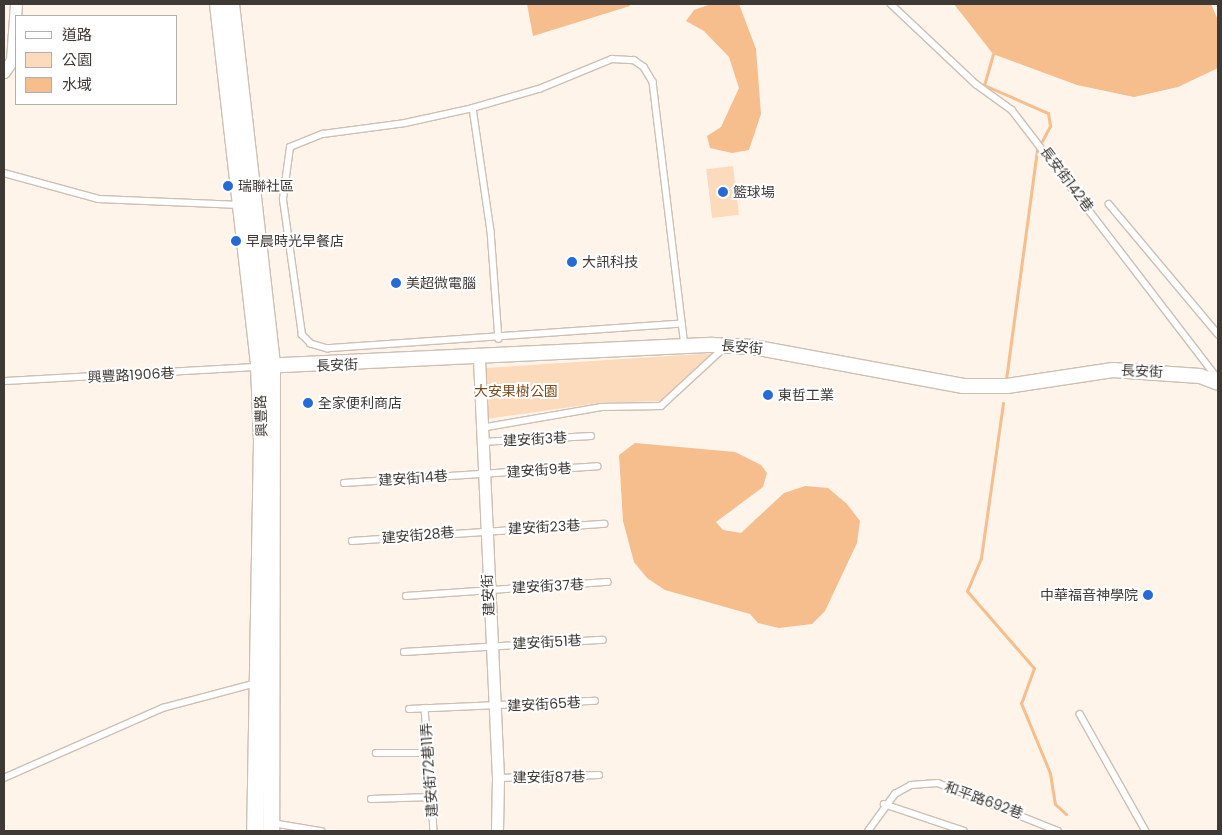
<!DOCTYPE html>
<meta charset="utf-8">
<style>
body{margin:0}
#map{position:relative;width:1222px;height:835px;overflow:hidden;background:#fff4ea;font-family:Poppins,"Noto Sans TC",sans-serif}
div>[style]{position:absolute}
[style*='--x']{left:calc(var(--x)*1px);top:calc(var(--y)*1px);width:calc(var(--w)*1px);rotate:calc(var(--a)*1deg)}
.green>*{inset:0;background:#fcdabc;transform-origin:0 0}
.water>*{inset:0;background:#f6be8c}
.stream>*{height:3px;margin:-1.5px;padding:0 1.5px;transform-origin:1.5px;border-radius:1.5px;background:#f6be8c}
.roads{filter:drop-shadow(1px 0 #cdbfb4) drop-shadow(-1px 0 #cdbfb4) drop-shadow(0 1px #cdbfb4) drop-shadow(0 -1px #cdbfb4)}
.service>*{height:5.5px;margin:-2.75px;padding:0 2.75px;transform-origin:2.75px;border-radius:2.75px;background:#fff}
.minor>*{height:11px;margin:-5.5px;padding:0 5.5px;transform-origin:5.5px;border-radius:5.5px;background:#fff}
.tertiary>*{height:14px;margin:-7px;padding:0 7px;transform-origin:7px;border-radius:7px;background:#fff}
.secondary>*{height:16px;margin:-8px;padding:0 8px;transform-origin:8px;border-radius:8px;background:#fff}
.dots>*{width:14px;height:14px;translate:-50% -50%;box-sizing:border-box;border:2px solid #fff;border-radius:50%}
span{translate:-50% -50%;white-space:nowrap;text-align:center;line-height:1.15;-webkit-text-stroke:4px #fff;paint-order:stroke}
.street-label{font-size:14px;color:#3e3934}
.poi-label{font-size:14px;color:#3e3934}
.left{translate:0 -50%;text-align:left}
.right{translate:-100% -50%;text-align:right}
.park-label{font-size:14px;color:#784b1c}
.frame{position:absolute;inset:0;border:5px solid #3e3934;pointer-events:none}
.legend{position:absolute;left:15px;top:15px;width:162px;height:90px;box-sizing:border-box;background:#fff;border:1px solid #b2b0ae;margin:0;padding:6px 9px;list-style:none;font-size:15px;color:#3e3934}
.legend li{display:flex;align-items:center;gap:10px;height:25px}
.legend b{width:25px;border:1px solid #b2b0ae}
</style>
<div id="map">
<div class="green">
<i style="left:733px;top:166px;width:49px;height:27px;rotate:83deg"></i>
<i style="clip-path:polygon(716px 353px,663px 401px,599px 403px,486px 419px,486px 368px)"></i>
</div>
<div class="water">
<i style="clip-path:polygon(527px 4px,629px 4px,630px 6px,533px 36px)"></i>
<i style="clip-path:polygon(711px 4px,739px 4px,756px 49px,761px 114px,749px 150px,732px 153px,710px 148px,707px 136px,721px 127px,739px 88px,729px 57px,704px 31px,686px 21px,694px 10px)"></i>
<i style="clip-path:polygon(954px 4px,1211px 4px,1218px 20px,1218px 68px,1178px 87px,1134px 97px,1077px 85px,993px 54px)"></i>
<i style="clip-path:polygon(635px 443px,735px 452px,761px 465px,767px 473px,763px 487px,716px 522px,723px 530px,741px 533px,784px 493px,805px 486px,828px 488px,847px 504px,860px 521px,857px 543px,825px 611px,812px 624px,779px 628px,758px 623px,750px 614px,665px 590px,647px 578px,634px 562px,623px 521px,619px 455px)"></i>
</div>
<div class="stream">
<i style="--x:993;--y:54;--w:32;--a:106"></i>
<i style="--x:984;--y:85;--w:70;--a:23.6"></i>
<i style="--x:1048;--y:113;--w:13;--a:81"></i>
<i style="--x:1050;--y:126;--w:27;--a:118"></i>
<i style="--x:1037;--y:150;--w:230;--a:97.7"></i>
<i style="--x:1003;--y:403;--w:157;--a:98.1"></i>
<i style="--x:981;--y:558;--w:36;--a:113"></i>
<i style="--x:967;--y:591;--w:102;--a:49"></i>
<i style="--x:1034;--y:668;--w:37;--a:110"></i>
<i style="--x:1021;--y:703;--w:76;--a:67.5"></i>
<i style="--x:1050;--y:773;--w:31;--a:81"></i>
<i style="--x:1055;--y:804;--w:15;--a:42"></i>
</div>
<div class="roads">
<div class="service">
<i style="--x:891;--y:4;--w:117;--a:43.3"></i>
<i style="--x:976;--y:84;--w:44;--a:35.8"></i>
<i style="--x:1012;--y:110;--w:338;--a:52.5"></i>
<i style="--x:473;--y:108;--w:124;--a:81.7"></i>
<i style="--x:491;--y:231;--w:108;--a:85.8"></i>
<i style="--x:4;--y:173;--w:98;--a:15.3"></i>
<i style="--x:99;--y:199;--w:141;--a:2.4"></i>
<i style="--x:1109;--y:204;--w:170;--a:50"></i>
<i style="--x:682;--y:324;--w:355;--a:176"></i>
<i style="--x:328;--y:349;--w:18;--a:-164"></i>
<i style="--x:311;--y:344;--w:13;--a:-135"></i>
<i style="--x:302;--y:335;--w:137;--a:-98"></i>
<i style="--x:283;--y:199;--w:52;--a:-82.3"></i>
<i style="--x:290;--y:147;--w:35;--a:-22"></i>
<i style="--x:323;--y:134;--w:83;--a:-7.6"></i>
<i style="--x:405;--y:123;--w:70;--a:-12.4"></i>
<i style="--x:473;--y:108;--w:69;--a:-16.1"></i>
<i style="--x:539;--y:89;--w:79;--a:-22.3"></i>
<i style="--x:612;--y:59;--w:22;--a:3"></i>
<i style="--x:634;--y:60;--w:12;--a:35"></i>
<i style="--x:644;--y:67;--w:17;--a:59"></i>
<i style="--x:653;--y:82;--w:266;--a:83.1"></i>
<i style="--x:4;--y:381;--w:253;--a:-3.2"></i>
<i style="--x:481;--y:428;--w:122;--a:-9.9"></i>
<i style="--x:601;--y:407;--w:60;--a:-1"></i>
<i style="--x:661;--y:406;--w:87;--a:-42.7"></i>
<i style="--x:481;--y:442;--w:110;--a:-3.1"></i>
<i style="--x:344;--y:483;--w:254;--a:-3.8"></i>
<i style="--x:352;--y:541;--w:253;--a:-3.9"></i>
<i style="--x:406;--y:596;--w:202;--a:-4"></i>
<i style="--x:404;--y:652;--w:199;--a:-3.5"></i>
<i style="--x:425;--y:708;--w:123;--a:85.8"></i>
<i style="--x:409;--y:709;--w:186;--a:-2.5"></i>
<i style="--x:1080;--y:714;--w:134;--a:60.6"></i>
<i style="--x:376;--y:753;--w:52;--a:0"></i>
<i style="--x:4;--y:778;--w:174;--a:-23.8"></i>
<i style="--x:163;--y:708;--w:96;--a:-15"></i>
<i style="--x:498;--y:778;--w:101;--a:-1.7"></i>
<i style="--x:371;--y:799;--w:60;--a:-1.9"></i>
<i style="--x:884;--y:804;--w:84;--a:18.6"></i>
<i style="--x:272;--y:823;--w:50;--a:9.3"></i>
<i style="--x:868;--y:831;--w:46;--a:-53.9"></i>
<i style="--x:895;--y:794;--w:18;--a:-29"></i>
<i style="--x:911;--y:785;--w:27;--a:-4"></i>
<i style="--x:938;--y:783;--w:129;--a:21.8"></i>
</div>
<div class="minor">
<i style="--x:4;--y:72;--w:14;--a:-56"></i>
<i style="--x:12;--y:60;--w:56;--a:-85.9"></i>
<i style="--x:479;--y:359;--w:419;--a:87.4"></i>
<i style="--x:498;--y:778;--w:53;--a:91.1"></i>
</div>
<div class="tertiary">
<i style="--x:262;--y:366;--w:451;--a:-2.7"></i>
<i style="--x:713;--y:345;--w:40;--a:2.9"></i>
<i style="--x:753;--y:347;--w:214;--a:10.5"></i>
<i style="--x:963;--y:386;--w:44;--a:0"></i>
<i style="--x:1007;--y:386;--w:107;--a:-8.6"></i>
<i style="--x:1113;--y:370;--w:87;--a:3.9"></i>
<i style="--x:1200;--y:376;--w:19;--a:21"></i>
</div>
<div class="secondary">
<i style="--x:218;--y:4;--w:364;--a:83.5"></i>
<i style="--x:259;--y:366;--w:75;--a:87.7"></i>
<i style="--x:262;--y:441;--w:390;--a:91"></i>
<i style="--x:231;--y:4;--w:364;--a:83.5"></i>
<i style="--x:272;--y:366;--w:465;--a:90.1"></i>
</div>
</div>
<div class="dots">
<i style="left:228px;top:186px;background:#266ad6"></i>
<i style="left:723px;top:192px;background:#266ad6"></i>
<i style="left:236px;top:241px;background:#266ad6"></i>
<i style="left:572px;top:262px;background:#266ad6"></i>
<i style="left:396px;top:283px;background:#266ad6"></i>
<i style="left:768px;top:395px;background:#266ad6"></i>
<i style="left:308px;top:403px;background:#266ad6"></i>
<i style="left:1148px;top:595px;background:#266ad6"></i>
</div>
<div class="street-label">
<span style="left:1067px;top:179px;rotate:53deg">長安街142巷</span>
<span style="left:742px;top:347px;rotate:5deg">長安街</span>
<span style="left:337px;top:365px;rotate:-2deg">長安街</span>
<span style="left:1142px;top:371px;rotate:3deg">長安街</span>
<span style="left:131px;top:375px;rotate:-3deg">興豐路1906巷</span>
<span style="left:261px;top:416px;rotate:-92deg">興豐路</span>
<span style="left:535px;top:439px;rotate:-3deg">建安街3巷</span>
<span style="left:539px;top:470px;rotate:-4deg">建安街9巷</span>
<span style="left:413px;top:478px;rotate:-4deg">建安街14巷</span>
<span style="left:544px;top:527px;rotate:-3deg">建安街23巷</span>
<span style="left:418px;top:535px;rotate:-5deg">建安街28巷</span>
<span style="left:548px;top:586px;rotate:-3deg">建安街37巷</span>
<span style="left:488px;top:595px;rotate:-93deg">建安街</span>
<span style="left:547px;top:642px;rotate:-3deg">建安街51巷</span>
<span style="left:544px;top:704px;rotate:-3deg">建安街65巷</span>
<span style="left:429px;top:770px;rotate:-94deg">建安街72巷11弄</span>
<span style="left:549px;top:777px;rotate:-1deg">建安街87巷</span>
<span style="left:984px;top:800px;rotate:20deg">和平路692巷</span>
</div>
<div class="poi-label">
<span class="left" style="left:238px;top:186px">瑞聯社區</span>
<span class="left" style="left:733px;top:192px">籃球場</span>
<span class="left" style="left:246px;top:241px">早晨時光早餐店</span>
<span class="left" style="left:582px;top:262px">大訊科技</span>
<span class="left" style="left:406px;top:283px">美超微電腦</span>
<span class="left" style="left:778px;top:395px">東哲工業</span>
<span class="left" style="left:318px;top:403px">全家便利商店</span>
<span class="right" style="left:1138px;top:595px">中華福音神學院</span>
</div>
<div class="park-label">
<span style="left:516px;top:391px">大安果樹公園</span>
</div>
<div class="frame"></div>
<ul class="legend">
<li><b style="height:6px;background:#fff"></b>道路</li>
<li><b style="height:14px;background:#fcdabc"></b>公園</li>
<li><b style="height:14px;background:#f6be8c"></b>水域</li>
</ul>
</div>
